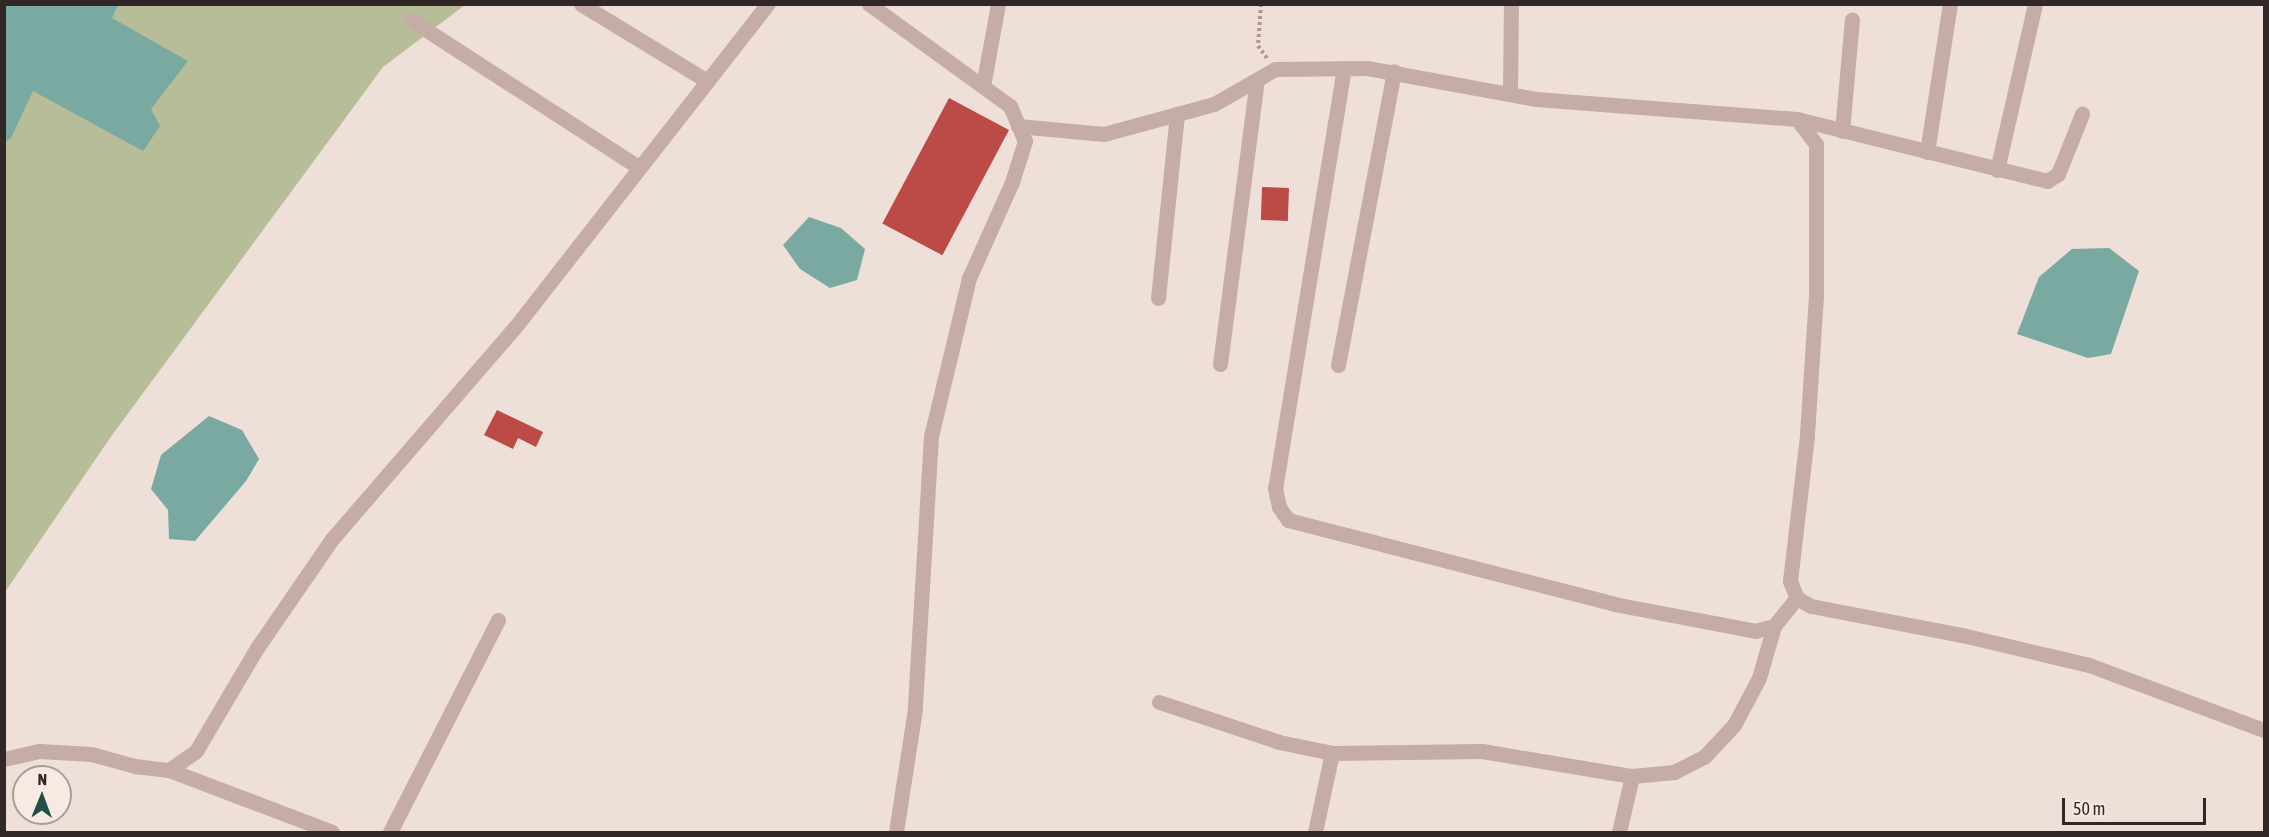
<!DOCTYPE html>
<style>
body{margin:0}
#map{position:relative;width:2269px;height:837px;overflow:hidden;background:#eedfd8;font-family:"Asap Condensed",sans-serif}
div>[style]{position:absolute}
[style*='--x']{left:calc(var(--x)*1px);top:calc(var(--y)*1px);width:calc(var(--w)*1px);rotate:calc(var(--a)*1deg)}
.green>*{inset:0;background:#b7bc99}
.water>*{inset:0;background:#79a9a1}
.building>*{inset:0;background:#bc4b48;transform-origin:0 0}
.path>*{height:4px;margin-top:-2px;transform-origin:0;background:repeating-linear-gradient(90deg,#b1978f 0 3px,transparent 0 6px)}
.minor>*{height:15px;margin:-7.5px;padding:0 7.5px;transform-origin:7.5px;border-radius:7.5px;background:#c5ada5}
span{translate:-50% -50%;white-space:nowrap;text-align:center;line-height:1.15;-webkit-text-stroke:6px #f7eae3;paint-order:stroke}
.frame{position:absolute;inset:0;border:6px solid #312726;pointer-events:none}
.north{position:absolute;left:12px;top:765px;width:60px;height:60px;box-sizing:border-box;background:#f7eae3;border:2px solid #a89c97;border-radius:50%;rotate:1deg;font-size:16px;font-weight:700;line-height:24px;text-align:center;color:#312726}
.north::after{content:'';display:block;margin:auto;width:21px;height:27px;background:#1f4f48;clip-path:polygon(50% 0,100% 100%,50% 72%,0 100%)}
.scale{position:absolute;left:2062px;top:798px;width:144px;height:27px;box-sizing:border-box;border:3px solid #312726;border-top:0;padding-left:8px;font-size:18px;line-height:21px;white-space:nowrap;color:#312726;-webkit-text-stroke:4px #f7eae3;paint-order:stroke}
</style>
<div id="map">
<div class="green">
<i style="clip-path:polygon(5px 5px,465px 5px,383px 67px,110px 438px,5px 592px)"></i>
</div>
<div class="water">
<i style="clip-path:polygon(5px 4px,118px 5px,112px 18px,188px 61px,151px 109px,160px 126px,143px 151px,33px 91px,11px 138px,5px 142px)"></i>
<i style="clip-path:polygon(809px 217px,841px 228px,865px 249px,857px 280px,830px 288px,800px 269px,783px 245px)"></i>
<i style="clip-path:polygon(2109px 248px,2139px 271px,2111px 354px,2088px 358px,2017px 334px,2039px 277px,2072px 249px)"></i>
<i style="clip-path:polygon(209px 416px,242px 430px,259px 459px,246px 481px,195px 541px,169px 539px,168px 510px,151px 489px,161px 455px)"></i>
</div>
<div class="building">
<i style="left:949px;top:98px;width:68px;height:142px;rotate:28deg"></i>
<i style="left:1262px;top:187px;width:27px;height:33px;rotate:2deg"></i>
<i style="clip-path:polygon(497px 410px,543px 432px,536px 447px,518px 438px,513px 449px,484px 435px)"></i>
</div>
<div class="path">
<i style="--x:1261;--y:4;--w:42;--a:94.1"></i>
<i style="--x:1258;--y:46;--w:15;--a:53"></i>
</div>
<div class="minor">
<i style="--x:581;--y:4;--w:148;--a:31.4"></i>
<i style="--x:869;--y:4;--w:174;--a:35.9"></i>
<i style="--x:1010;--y:106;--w:38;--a:67"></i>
<i style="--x:1025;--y:141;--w:43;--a:107.6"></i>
<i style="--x:1012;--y:182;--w:105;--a:114.1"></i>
<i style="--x:969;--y:278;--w:163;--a:103.5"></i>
<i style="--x:931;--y:436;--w:273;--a:93.4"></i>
<i style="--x:915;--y:709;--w:124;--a:98.8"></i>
<i style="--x:411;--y:20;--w:270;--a:32.9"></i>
<i style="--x:1344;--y:68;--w:426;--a:99.3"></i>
<i style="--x:1275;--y:488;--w:19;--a:78"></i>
<i style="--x:1279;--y:507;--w:16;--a:55"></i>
<i style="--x:1288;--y:520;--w:337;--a:14.4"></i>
<i style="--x:1614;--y:604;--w:144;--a:10.8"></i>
<i style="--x:1755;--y:631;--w:20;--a:-15"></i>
<i style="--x:1774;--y:626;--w:36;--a:-51"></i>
<i style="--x:983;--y:86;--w:83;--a:-79.6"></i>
<i style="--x:1510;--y:94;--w:90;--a:-89.4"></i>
<i style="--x:1797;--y:119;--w:258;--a:13.9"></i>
<i style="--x:2047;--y:181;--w:13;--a:-32"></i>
<i style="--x:2058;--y:174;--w:65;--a:-68.2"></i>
<i style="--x:1018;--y:126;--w:86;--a:5.3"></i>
<i style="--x:1104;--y:134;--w:114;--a:-15.3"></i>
<i style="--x:1214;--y:104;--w:70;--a:-29.8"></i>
<i style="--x:1275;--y:69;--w:92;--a:-0.6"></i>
<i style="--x:1367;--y:68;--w:172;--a:10.4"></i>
<i style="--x:1536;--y:99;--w:262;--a:4.4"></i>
<i style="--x:1797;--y:119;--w:31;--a:53"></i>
<i style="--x:1816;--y:144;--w:151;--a:90"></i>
<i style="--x:1816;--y:295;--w:141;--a:93.7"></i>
<i style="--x:1807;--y:436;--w:146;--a:96.7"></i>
<i style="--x:1790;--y:581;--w:18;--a:68"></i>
<i style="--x:1797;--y:598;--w:16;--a:30"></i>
<i style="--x:1811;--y:606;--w:154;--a:10.9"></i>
<i style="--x:1962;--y:635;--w:130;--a:13.3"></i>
<i style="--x:2089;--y:665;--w:187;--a:20.4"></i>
<i style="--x:1842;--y:131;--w:112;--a:-84.9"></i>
<i style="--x:1927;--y:152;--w:150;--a:-81.2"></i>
<i style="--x:1997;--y:170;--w:170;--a:-77.1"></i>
<i style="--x:1158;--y:298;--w:185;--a:-84.1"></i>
<i style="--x:1220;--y:364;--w:287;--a:-82.6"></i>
<i style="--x:1338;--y:365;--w:299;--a:-79.2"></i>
<i style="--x:1159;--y:702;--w:126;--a:18.4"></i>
<i style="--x:1279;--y:742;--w:54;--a:11.7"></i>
<i style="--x:1332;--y:753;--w:150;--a:-0.8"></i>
<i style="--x:1482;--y:751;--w:152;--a:9.5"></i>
<i style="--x:1632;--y:776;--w:42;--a:-5.4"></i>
<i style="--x:1674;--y:772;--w:34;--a:-27"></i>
<i style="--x:1704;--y:757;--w:44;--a:-46.8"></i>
<i style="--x:1734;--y:725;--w:53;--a:-62"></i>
<i style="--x:1759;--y:678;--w:54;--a:-73.9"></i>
<i style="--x:4;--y:759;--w:36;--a:-13"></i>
<i style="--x:39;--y:751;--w:52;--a:3.3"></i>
<i style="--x:91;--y:754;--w:46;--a:15.3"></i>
<i style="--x:135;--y:766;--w:34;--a:7"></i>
<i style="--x:169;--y:770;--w:33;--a:-35"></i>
<i style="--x:196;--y:751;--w:120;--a:-59.4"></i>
<i style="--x:257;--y:648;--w:132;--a:-55.5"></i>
<i style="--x:332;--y:539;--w:281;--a:-49.2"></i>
<i style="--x:516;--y:326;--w:409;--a:-52"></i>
<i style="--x:169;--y:770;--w:174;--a:20.8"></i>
<i style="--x:390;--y:832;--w:238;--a:-63"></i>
<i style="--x:1315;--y:832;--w:81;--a:-77.9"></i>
<i style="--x:1619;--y:832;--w:57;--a:-76.9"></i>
</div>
<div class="frame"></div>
<div class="north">N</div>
<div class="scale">50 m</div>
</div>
